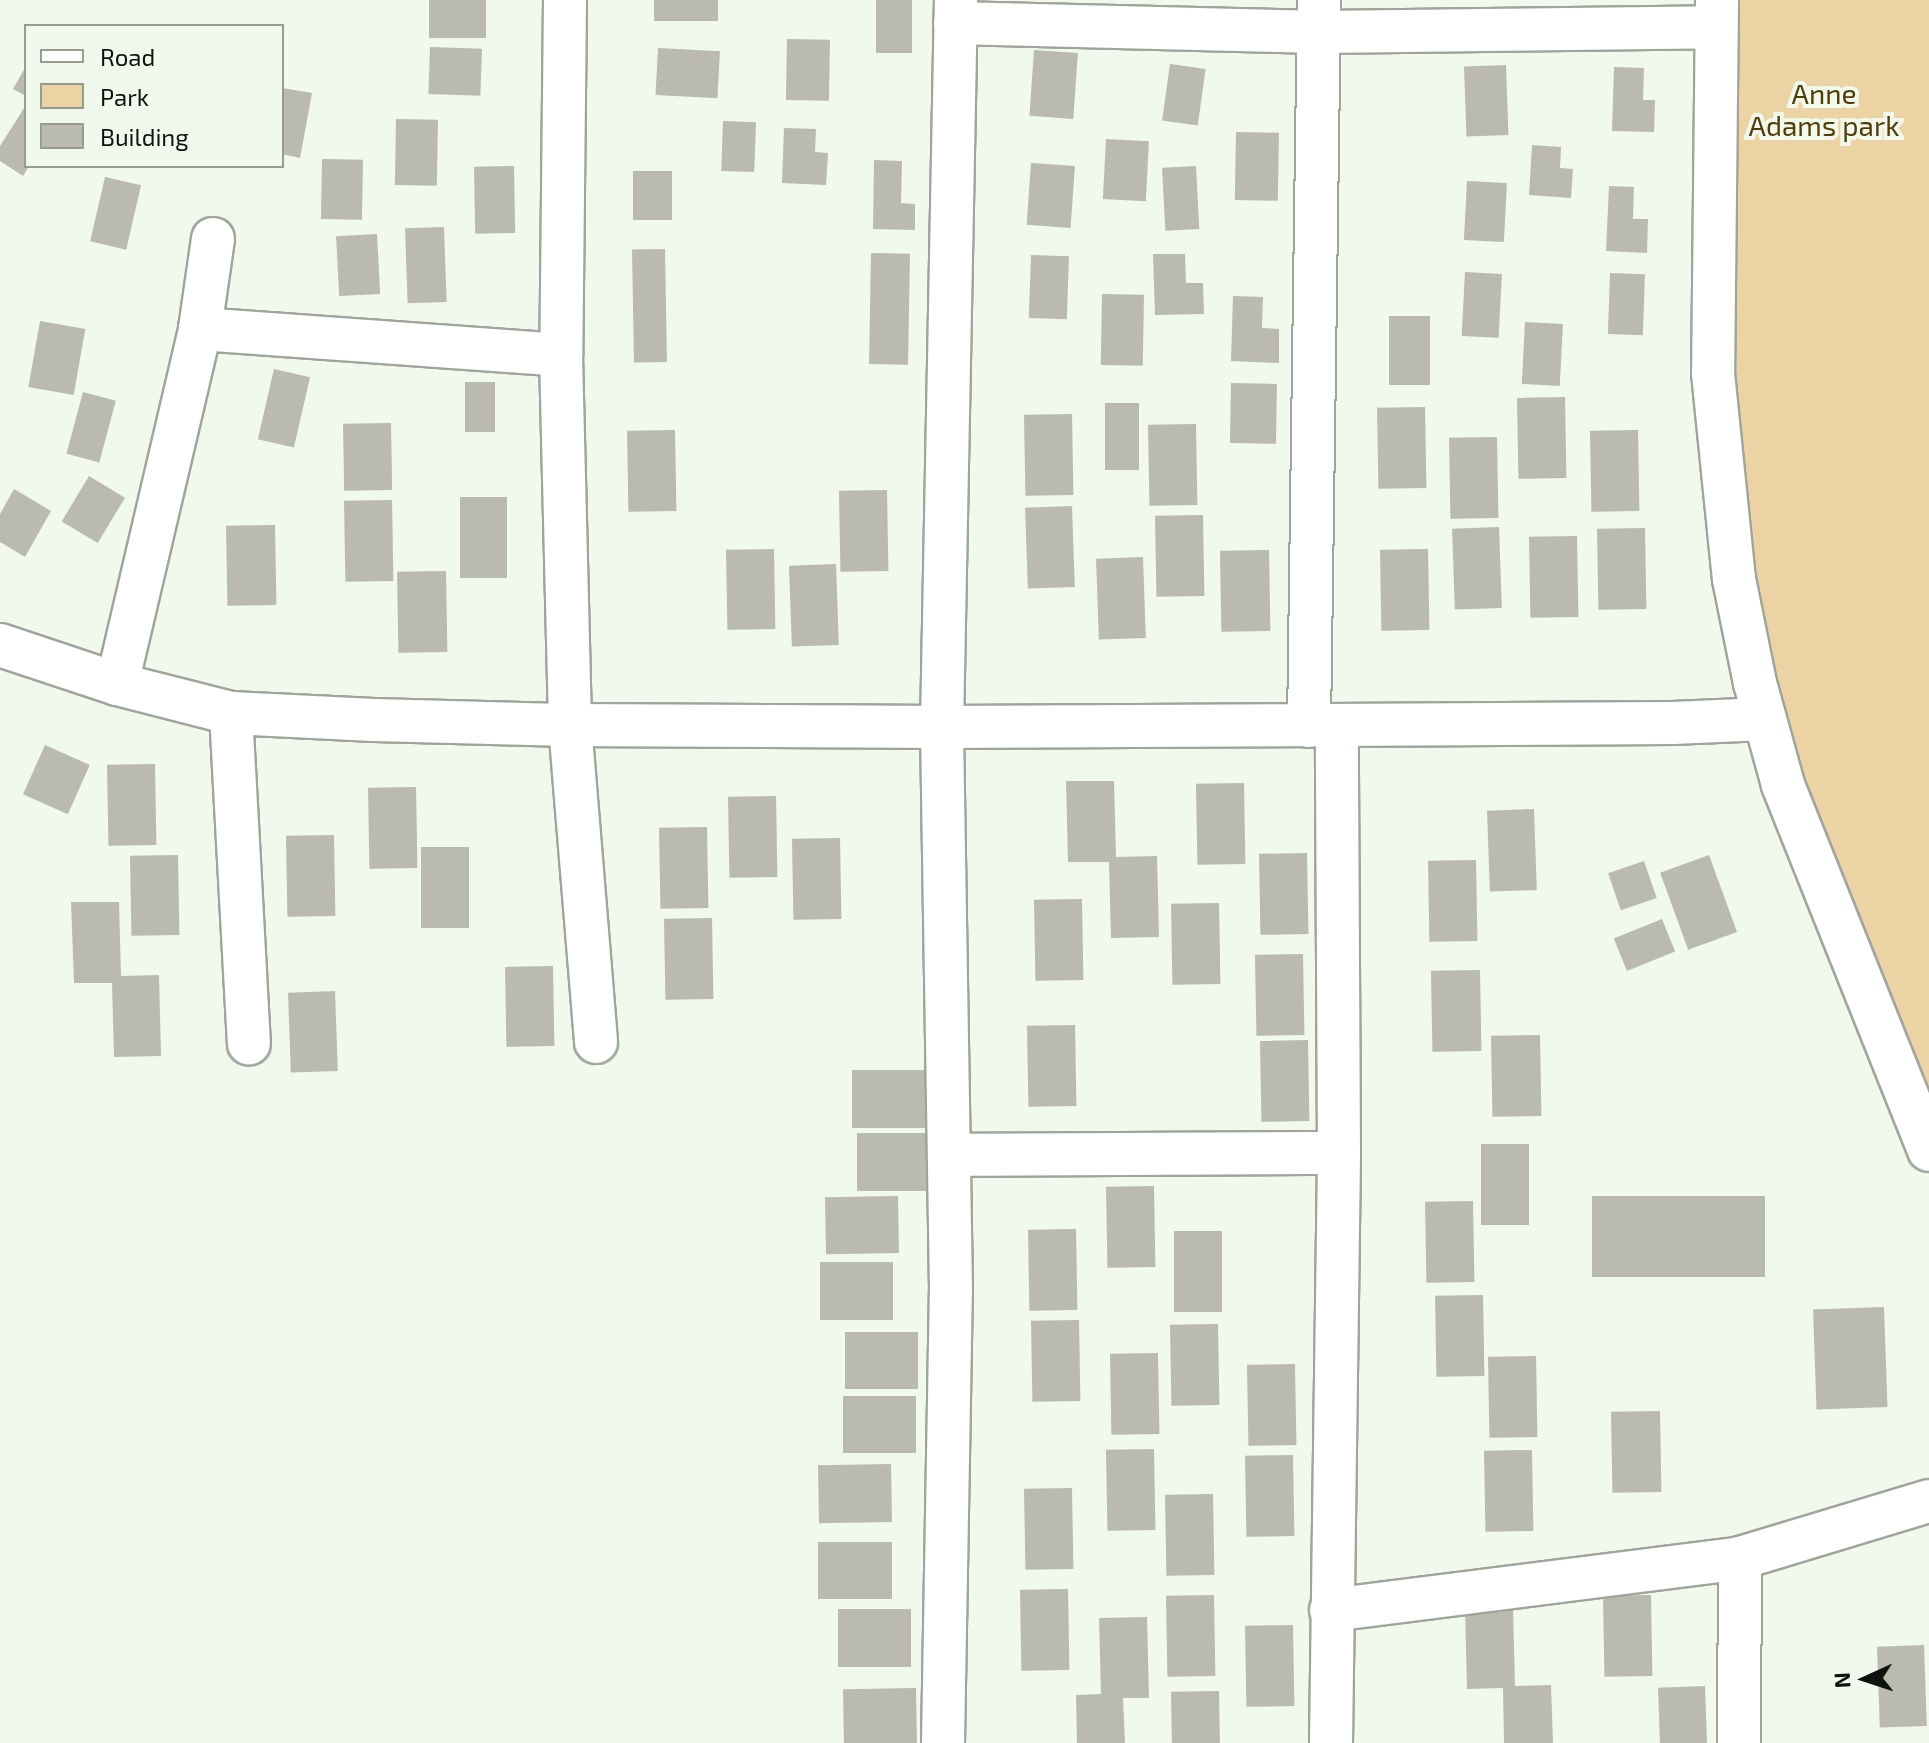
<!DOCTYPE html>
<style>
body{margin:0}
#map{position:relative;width:1929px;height:1743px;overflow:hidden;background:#f1f8ec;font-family:"Exo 2",sans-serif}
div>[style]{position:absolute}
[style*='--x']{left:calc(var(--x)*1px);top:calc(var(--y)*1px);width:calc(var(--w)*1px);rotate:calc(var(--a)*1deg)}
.green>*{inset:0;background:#ebd3a3}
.building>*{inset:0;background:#babaae;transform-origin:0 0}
.roads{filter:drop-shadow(2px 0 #9fa59a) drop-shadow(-2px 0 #9fa59a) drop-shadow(0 2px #9fa59a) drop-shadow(0 -2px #9fa59a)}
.minor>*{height:42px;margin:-21px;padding:0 21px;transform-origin:21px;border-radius:21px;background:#fff}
span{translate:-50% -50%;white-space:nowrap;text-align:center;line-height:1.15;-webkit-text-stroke:8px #f1f8ec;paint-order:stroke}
.park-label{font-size:28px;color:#523c05}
.legend{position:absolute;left:24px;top:24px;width:260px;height:144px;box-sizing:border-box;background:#f1f8ec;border:2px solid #979c93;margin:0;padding:10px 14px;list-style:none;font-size:24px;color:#0f120e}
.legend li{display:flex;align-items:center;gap:16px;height:40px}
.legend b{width:40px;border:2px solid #979c93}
.north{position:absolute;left:1825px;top:1639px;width:80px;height:80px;-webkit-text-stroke:6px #f1f8ec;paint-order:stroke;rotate:267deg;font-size:22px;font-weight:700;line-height:32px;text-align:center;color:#0f120e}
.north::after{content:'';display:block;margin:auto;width:28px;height:36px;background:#0f120e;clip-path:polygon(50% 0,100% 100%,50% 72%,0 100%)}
</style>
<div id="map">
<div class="green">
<i style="clip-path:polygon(1717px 0,1929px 0,1929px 1151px,1783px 785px,1727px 515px)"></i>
</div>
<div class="building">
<i style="left:429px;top:0;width:57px;height:38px"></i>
<i style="left:654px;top:0;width:64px;height:21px"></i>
<i style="left:876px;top:0;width:36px;height:53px"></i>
<i style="left:787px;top:39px;width:43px;height:61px;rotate:1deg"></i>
<i style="left:430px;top:47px;width:52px;height:47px;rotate:2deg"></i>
<i style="left:658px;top:48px;width:62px;height:47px;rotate:3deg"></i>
<i style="left:1034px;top:50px;width:44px;height:66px;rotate:4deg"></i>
<i style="left:1170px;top:64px;width:36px;height:57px;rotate:8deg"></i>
<i style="left:1506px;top:65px;width:70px;height:42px;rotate:88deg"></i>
<i style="clip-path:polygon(26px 66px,26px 96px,13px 89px)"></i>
<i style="clip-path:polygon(1614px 67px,1644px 68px,1643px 100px,1655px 100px,1654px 132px,1612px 131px)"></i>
<i style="clip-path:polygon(282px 88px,312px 93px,300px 158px,282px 154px)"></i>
<i style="clip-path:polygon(26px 105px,26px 166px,29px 166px,23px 176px,0 161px,0 146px)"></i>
<i style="left:396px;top:119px;width:42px;height:66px;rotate:1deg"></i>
<i style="left:723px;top:121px;width:33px;height:50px;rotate:2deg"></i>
<i style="clip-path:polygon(784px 128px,816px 129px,815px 152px,828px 153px,826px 185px,782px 183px)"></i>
<i style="left:1236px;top:132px;width:43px;height:68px;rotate:1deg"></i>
<i style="left:1106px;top:139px;width:43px;height:60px;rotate:3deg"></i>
<i style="clip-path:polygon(1532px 145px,1561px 147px,1560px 168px,1573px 169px,1571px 198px,1529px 195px)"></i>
<i style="left:322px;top:159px;width:41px;height:60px;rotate:1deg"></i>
<i style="clip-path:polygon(874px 160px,902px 161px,901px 203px,915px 204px,915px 230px,873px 229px)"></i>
<i style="left:1031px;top:163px;width:44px;height:62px;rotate:4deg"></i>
<i style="left:514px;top:166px;width:67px;height:40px;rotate:89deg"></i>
<i style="left:1196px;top:166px;width:63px;height:34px;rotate:87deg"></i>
<i style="left:633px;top:171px;width:39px;height:49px"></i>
<i style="left:105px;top:177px;width:37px;height:66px;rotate:13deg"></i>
<i style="left:1467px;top:181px;width:40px;height:59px;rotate:3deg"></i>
<i style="clip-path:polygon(1609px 186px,1634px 187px,1633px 219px,1648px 219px,1647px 253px,1606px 251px)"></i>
<i style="left:444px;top:227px;width:75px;height:39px;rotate:88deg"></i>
<i style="left:377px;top:234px;width:60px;height:41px;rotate:87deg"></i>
<i style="left:665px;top:249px;width:113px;height:33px;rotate:89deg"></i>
<i style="left:871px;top:253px;width:39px;height:111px;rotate:1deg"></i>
<i style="clip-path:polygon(1153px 254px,1185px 254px,1186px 283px,1203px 283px,1204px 314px,1155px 315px)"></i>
<i style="left:1031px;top:255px;width:38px;height:63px;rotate:2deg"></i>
<i style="left:1465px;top:272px;width:37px;height:64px;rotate:3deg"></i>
<i style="left:1610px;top:273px;width:35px;height:61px;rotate:2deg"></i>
<i style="left:1102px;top:294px;width:42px;height:71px;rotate:1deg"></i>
<i style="clip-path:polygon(1233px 296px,1263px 297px,1262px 328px,1279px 329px,1279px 363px,1231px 361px)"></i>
<i style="left:1389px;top:316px;width:41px;height:69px"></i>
<i style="left:40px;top:321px;width:46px;height:67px;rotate:10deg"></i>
<i style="left:1525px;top:322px;width:38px;height:62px;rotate:3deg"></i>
<i style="left:274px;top:369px;width:37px;height:72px;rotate:13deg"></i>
<i style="left:465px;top:382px;width:30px;height:50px"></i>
<i style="left:1231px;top:383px;width:46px;height:60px;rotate:1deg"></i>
<i style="left:83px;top:392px;width:34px;height:64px;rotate:15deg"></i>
<i style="left:1565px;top:397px;width:81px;height:48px;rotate:89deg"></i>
<i style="left:1105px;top:403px;width:34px;height:67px"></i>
<i style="left:1425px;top:407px;width:81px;height:48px;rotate:89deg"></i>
<i style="left:1072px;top:414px;width:81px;height:48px;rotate:89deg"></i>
<i style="left:391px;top:423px;width:67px;height:48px;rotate:89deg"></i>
<i style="left:1196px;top:424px;width:81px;height:48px;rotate:89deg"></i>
<i style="left:675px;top:430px;width:81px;height:48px;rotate:89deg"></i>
<i style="left:1638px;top:430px;width:81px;height:48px;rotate:89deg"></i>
<i style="left:1497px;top:437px;width:81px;height:48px;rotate:89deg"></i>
<i style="left:89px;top:476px;width:42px;height:53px;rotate:31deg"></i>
<i style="clip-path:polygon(14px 489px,51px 511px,25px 557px,0 542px,0 514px)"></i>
<i style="left:887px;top:490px;width:81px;height:48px;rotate:89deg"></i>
<i style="left:460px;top:497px;width:47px;height:81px"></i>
<i style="left:392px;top:500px;width:81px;height:48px;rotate:89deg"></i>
<i style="left:1072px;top:506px;width:81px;height:47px;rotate:88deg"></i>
<i style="left:1203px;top:515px;width:81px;height:48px;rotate:89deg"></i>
<i style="left:275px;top:525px;width:80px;height:49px;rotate:89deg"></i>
<i style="left:1499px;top:527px;width:81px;height:47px;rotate:88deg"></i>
<i style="left:1645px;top:528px;width:81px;height:48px;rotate:89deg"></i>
<i style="left:1577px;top:536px;width:81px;height:48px;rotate:89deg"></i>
<i style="left:774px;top:549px;width:80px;height:48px;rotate:89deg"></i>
<i style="left:1428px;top:549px;width:81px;height:48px;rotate:89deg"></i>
<i style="left:1269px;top:550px;width:81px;height:49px;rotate:89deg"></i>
<i style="left:1143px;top:557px;width:81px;height:47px;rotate:88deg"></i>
<i style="left:836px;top:564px;width:81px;height:47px;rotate:88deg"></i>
<i style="left:446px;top:571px;width:81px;height:49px;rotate:89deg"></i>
<i style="left:45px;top:745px;width:49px;height:54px;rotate:24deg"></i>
<i style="left:155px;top:764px;width:81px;height:48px;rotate:89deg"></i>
<i style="clip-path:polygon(1066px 781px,1114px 781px,1116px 857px,1157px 856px,1159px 937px,1111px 938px,1109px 862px,1068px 862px)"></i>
<i style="left:1244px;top:783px;width:81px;height:48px;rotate:89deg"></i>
<i style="left:416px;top:787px;width:81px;height:48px;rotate:89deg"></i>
<i style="left:776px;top:796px;width:81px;height:48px;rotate:89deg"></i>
<i style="left:1534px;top:809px;width:81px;height:47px;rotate:88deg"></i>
<i style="left:707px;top:827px;width:81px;height:48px;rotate:89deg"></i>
<i style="left:334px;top:835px;width:81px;height:48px;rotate:89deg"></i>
<i style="left:840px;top:838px;width:81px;height:48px;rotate:89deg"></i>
<i style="left:421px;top:847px;width:48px;height:81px"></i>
<i style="left:1307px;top:853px;width:81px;height:48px;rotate:89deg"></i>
<i style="left:178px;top:855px;width:80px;height:48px;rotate:89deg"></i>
<i style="left:1709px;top:855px;width:82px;height:52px;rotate:70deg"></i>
<i style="left:1476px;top:860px;width:81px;height:48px;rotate:89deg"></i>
<i style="left:1644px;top:861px;width:39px;height:38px;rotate:71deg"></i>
<i style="left:1082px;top:899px;width:81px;height:48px;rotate:89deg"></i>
<i style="clip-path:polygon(71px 902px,119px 902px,121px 976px,159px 975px,161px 1056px,114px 1057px,112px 983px,74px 983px)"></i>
<i style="left:1219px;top:903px;width:81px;height:48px;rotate:89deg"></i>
<i style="left:712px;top:918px;width:81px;height:48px;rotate:89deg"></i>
<i style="left:1662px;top:919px;width:35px;height:52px;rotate:68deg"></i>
<i style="left:1303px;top:954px;width:81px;height:48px;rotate:89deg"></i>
<i style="left:553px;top:966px;width:80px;height:48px;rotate:89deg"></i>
<i style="left:1480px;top:970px;width:81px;height:49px;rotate:89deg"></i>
<i style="left:335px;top:991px;width:80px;height:47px;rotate:88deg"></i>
<i style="left:1075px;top:1025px;width:81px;height:48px;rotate:89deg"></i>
<i style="left:1540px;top:1035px;width:81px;height:49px;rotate:89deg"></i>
<i style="left:1308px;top:1040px;width:81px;height:48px;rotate:89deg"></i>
<i style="left:852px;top:1070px;width:73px;height:58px"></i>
<i style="left:930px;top:1133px;width:58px;height:73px;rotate:90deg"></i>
<i style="left:1481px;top:1144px;width:48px;height:81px"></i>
<i style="left:1154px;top:1186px;width:81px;height:48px;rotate:89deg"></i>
<i style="left:898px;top:1196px;width:57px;height:73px;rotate:89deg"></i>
<i style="left:1592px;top:1196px;width:173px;height:81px"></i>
<i style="left:1473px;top:1201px;width:81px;height:48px;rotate:89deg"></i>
<i style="left:1076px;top:1229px;width:81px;height:48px;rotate:89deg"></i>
<i style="left:1174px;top:1231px;width:48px;height:81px"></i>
<i style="left:820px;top:1262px;width:73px;height:58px"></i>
<i style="left:1483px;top:1295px;width:81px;height:48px;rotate:89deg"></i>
<i style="left:1884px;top:1307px;width:100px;height:71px;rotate:88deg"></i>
<i style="left:1079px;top:1320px;width:81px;height:48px;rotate:89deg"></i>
<i style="left:1218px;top:1324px;width:81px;height:48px;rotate:89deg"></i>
<i style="left:845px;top:1332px;width:73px;height:57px"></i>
<i style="left:1158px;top:1353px;width:81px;height:48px;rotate:89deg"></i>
<i style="left:1536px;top:1356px;width:81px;height:48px;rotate:89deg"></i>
<i style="left:1295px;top:1364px;width:81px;height:48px;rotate:89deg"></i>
<i style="left:916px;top:1396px;width:57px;height:73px;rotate:90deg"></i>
<i style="left:1660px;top:1411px;width:81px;height:49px;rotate:89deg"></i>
<i style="left:1154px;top:1449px;width:81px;height:48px;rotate:89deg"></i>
<i style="left:1532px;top:1450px;width:81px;height:48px;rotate:89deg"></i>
<i style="left:1293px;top:1455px;width:81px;height:48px;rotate:89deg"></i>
<i style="left:891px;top:1464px;width:58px;height:73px;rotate:89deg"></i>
<i style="left:1072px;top:1488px;width:81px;height:48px;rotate:89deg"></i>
<i style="left:1213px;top:1494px;width:81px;height:48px;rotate:89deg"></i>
<i style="left:892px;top:1542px;width:57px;height:74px;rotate:90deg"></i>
<i style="left:1068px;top:1589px;width:81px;height:48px;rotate:89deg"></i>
<i style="left:1214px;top:1595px;width:81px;height:48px;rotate:89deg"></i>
<i style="left:1651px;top:1595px;width:81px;height:48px;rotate:89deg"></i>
<i style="clip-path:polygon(1513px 1607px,1515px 1686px,1551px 1685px,1553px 1743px,1504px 1743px,1503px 1688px,1467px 1689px,1465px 1608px)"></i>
<i style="left:838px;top:1609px;width:73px;height:58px"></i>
<i style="clip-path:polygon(1147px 1617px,1149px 1698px,1123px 1698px,1125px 1743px,1077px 1743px,1076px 1695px,1101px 1694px,1099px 1618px)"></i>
<i style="left:1293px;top:1625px;width:81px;height:48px;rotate:89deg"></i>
<i style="left:1924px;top:1645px;width:81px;height:47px;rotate:88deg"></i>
<i style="left:1705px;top:1686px;width:57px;height:47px;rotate:88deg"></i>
<i style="left:916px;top:1688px;width:55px;height:73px;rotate:89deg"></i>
<i style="left:1219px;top:1691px;width:52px;height:48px;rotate:89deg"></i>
</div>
<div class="roads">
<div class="minor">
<i style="--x:565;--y:0;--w:355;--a:90.6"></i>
<i style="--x:561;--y:355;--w:370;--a:88.6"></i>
<i style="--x:570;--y:725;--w:318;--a:85.3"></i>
<i style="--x:1717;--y:0;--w:373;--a:90.6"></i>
<i style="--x:1713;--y:373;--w:207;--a:84.2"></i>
<i style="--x:1734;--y:579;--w:106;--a:78.6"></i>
<i style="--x:1755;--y:683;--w:106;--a:74.6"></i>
<i style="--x:1783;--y:785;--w:393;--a:68.2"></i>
<i style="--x:955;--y:23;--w:364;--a:1.4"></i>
<i style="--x:1319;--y:32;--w:397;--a:-0.7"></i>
<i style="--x:200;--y:329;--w:362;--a:4.1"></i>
<i style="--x:0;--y:645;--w:123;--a:18.4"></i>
<i style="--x:117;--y:684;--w:118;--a:14.3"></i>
<i style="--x:231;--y:713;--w:143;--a:2.8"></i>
<i style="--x:374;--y:720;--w:196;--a:1.5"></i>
<i style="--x:570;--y:725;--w:372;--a:0.3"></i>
<i style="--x:942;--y:727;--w:731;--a:-0.31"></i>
<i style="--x:1673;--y:723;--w:92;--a:-2.5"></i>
<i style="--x:117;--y:684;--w:365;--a:-76.8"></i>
<i style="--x:200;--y:329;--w:91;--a:-81.8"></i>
<i style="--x:231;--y:713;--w:331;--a:86.9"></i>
<i style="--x:1309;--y:726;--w:726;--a:-89.21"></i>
<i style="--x:949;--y:1155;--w:390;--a:-0.3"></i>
<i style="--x:1331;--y:1610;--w:412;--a:-7.2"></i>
<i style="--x:1740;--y:1558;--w:197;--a:-16.8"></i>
<i style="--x:943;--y:1743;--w:453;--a:-89"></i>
<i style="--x:951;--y:1290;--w:563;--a:-90.92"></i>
<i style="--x:942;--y:727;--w:727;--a:-88.9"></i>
<i style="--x:1331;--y:1743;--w:590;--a:-89.22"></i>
<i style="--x:1339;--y:1153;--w:427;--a:-90.3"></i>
<i style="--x:1739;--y:1743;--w:185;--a:-89.7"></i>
</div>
</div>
<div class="park-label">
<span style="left:1824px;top:109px">Anne<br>Adams park</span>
</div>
<ul class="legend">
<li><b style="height:10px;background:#fff"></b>Road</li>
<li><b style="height:22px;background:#ebd3a3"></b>Park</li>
<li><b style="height:22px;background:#babaae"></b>Building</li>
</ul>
<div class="north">N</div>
</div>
